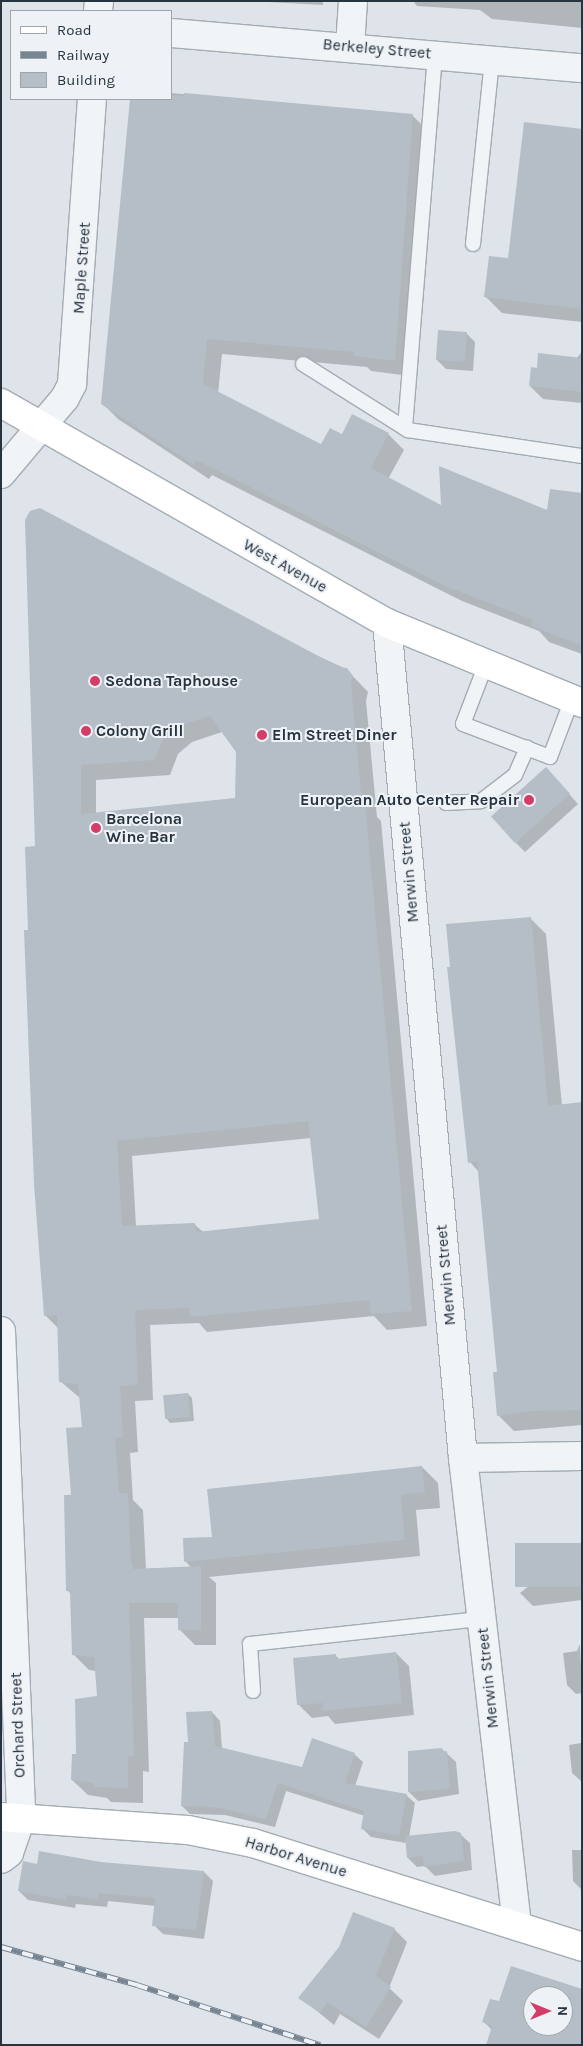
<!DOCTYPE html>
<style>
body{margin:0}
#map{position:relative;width:583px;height:2046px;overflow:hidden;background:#dee4e9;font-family:Karla,sans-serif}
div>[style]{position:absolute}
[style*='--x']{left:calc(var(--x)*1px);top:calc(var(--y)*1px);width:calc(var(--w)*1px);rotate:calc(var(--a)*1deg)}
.shadow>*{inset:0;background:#0003}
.building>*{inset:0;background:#b5bec6;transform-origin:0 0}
.roads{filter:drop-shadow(1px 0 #a3acb3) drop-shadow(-1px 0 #a3acb3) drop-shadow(0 1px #a3acb3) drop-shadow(0 -1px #a3acb3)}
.service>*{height:14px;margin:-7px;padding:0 7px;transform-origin:7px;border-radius:7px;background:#f1f4f7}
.minor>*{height:28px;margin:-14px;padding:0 14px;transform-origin:14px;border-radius:14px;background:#f1f4f7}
.secondary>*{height:28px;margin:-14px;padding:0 14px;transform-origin:14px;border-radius:14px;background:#fff}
.primary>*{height:28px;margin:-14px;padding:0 14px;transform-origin:14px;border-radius:14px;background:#fff}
.rail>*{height:5.5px;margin-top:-2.75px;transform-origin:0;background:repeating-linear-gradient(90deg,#eef2f6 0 11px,#778593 0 22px);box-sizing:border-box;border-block:1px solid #778593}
.dots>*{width:14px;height:14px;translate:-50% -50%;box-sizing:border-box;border:2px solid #eef2f6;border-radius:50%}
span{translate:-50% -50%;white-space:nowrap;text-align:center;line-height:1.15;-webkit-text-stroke:4px #eef2f6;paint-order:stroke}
.street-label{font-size:16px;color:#273440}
.poi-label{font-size:16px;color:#273440;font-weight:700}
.left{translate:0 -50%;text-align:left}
.right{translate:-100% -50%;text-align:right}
.frame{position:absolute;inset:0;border:2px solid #273440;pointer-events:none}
.legend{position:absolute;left:10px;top:10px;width:162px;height:90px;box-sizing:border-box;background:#eef2f6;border:1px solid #9ea6ad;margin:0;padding:6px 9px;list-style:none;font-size:15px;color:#273440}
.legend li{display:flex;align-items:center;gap:10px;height:25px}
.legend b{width:25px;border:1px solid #9ea6ad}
.north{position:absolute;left:523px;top:1986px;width:50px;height:50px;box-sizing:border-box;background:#eef2f6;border:1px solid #9ea6ad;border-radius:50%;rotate:90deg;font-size:14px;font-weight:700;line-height:20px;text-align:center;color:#273440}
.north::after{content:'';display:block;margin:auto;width:18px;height:22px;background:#d43d68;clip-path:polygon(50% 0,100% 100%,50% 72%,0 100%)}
</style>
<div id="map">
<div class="shadow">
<i style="clip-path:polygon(247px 1px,323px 1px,323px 5px)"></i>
<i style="clip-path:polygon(413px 1px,582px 1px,582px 28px,492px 19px,480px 10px,417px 6px)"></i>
<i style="clip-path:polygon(171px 93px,412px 115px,428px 131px,410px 376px,371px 371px,367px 367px,222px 354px,218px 394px,322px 446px,342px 436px,388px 434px,404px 450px,388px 479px,443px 507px,548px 512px,582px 497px,582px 654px,549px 642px,539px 631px,462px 601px,212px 475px,209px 479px,118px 419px,102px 403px,131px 99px,171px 99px)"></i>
<i style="clip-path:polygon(582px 130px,582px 322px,502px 313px,486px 297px)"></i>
<i style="clip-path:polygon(466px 333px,475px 342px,473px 371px,446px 369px,437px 360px)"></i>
<i style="clip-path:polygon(581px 353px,582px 403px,543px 399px,530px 386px,538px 369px,576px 359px)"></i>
<i style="clip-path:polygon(evenodd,26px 521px,346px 669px,368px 692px,366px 701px,377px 817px,381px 821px,427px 1326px,387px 1330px,374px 1316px,207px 1332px,199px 1323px,150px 1325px,153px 1400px,135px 1401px,138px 1452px,130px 1453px,133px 1500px,143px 1510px,146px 1569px,192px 1568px,186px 1562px,214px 1538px,422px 1467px,438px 1483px,440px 1508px,416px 1510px,420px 1556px,209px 1577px,216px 1583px,216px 1645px,195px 1645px,179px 1629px,179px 1618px,144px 1618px,149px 1772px,143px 1771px,143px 1803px,111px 1802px,107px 1798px,88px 1795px,72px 1780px,77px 1755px,98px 1698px,96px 1671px,89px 1670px,73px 1654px,71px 1594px,67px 1590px,72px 1496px,83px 1428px,80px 1398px,60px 1381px,58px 1328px,45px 1315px,29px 931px,36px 848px,26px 521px,225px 731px,239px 757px,236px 799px,96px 814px,96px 780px,170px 775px,178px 754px,192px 742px,225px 731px,26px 521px,311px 1138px,320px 1220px,203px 1232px,194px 1224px,136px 1226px,132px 1156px,311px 1138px)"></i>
<i style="clip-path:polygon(555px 778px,578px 804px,525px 852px,516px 843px)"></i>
<i style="clip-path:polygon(530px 918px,546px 934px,562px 1106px,582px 1103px,582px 1425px,514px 1431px,498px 1415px,498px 1373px,479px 1172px,470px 1162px)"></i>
<i style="clip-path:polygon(188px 1394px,192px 1398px,194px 1421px,170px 1423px,166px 1418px)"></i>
<i style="clip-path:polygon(582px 1544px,582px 1600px,533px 1606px,520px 1593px)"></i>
<i style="clip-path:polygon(580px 1644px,582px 1693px,576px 1694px,567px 1685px,563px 1653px,577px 1651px)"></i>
<i style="clip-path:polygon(396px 1653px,409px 1666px,414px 1715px,335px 1724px,328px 1716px,312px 1718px,299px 1705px,294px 1659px,335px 1655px,340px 1660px)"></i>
<i style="clip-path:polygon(212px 1712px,220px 1721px,222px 1749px,303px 1768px,354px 1754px,363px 1762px,355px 1786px,406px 1795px,415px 1803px,409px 1837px,460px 1834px,470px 1843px,472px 1870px,435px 1876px,425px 1866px,417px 1867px,408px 1858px,406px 1843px,371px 1837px,362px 1828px,365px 1816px,286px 1791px,275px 1827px,225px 1815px,190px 1814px,182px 1806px,190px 1744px)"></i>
<i style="clip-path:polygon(582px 1736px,582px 1782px,572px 1773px,569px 1745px,581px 1743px)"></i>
<i style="clip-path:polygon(442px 1749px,456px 1762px,459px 1794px,418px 1801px,409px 1792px,409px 1753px)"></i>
<i style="clip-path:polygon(572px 1850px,582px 1850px,582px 1890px,573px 1881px)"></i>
<i style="clip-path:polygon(38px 1866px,204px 1872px,213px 1881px,204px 1939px,163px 1934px,154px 1925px,156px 1906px,108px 1901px,107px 1907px,76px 1904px,75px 1908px,28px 1900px,19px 1891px)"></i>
<i style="clip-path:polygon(394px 1929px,407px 1942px,389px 1988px,403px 2001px,379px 2039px,340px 2014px,334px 2025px,300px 1997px)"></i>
<i style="clip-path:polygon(evenodd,512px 1967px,582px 1991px,582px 2045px,492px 2030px,484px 2022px,500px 2003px,512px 1967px,533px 1996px,563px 1996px,563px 2026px,533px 2026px,533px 1996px)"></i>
</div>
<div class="building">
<i style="clip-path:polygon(184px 93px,413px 114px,395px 361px,354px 356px,354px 352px,207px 339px,203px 384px,321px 444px,330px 428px,342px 434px,352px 414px,389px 433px,371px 468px,441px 505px,439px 466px,547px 510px,550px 489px,582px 493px,582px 646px,532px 626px,533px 620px,445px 586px,196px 460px,194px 465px,101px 404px,130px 99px,171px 99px,171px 95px,184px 96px)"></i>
<i style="clip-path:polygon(524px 122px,582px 129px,582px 309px,484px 297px,489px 256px,508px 258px)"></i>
<i style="left:438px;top:330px;width:29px;height:30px;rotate:4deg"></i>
<i style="clip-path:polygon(538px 353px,582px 358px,582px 392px,529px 386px,531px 367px,537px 368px)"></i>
<i style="clip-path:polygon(evenodd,40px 508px,339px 667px,347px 668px,353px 676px,351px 684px,362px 804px,365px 804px,412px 1311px,371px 1314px,369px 1300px,190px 1317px,189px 1308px,135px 1310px,138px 1385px,120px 1386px,123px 1437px,115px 1438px,119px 1493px,128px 1493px,131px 1560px,133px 1569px,201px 1566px,201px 1630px,178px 1630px,178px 1603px,129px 1603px,134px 1757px,128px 1756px,128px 1788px,94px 1787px,94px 1783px,71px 1780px,72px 1754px,76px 1754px,75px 1699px,97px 1696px,94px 1657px,72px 1655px,70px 1591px,66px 1591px,64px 1495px,71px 1495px,66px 1428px,82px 1427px,78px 1384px,59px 1382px,57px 1315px,44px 1316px,34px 1184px,24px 930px,28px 930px,25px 847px,35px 846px,25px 520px,30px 511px,40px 508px,210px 716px,236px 752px,235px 798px,81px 814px,81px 765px,154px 760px,166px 734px,184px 724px,210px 716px,40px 508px,308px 1121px,319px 1219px,196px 1232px,195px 1223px,122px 1226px,117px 1141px,308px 1121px)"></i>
<i style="left:546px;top:767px;width:36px;height:74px;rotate:48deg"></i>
<i style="clip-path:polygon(531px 917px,548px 1106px,582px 1102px,582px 1410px,534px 1411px,497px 1416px,493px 1372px,497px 1372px,477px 1162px,468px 1163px,447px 967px,450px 967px,446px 924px)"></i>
<i style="left:188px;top:1393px;width:24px;height:25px;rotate:85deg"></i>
<i style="clip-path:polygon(422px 1466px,425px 1492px,401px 1495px,405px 1540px,184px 1562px,183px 1538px,212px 1537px,207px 1489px)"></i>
<i style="left:582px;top:1543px;width:44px;height:67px;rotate:90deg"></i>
<i style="clip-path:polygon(396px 1652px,402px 1703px,321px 1711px,324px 1703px,297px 1705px,293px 1658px,336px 1654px,336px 1659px)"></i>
<i style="clip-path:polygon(212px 1711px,215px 1746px,302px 1767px,312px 1738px,355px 1753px,345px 1783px,407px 1794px,399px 1835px,361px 1829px,364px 1811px,278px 1783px,266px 1819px,215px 1807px,181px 1806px,184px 1742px,188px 1742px,186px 1712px)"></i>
<i style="clip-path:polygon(442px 1748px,443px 1752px,447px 1751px,450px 1785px,447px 1789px,408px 1792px,408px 1751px)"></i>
<i style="clip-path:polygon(455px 1831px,461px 1833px,464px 1861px,424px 1867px,423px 1856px,407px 1858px,405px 1836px)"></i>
<i style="clip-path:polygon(39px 1851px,101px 1862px,204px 1871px,196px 1930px,152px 1926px,155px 1898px,99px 1893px,98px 1899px,67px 1895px,66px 1900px,18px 1891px,23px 1861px,37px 1864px)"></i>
<i style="clip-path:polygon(353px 1912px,395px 1928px,376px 1976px,391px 1987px,366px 2027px,327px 2002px,320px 2013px,298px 1998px,339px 1947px)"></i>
<i style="clip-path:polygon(evenodd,511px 1966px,582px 1989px,582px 2045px,486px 2045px,492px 2026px,482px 2022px,490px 1999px,499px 2001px,511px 1966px,533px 1996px,563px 1996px,563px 2026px,533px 2026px,533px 1996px)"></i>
</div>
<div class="roads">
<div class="service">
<i style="--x:473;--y:244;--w:185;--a:-84.1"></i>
<i style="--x:303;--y:364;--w:124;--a:32.2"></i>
<i style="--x:408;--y:430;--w:176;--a:8.5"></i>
<i style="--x:405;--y:428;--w:375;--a:-85.4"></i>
<i style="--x:486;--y:664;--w:64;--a:111"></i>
<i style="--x:463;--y:724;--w:93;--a:20.8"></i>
<i style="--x:550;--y:757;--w:62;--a:-69.2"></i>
<i style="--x:446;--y:803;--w:35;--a:-3"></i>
<i style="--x:481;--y:801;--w:43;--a:-37.4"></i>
<i style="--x:515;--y:775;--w:30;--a:-66"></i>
<i style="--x:253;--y:1691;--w:47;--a:-93.7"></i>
<i style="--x:250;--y:1644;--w:233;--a:-6.2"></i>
</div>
<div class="minor">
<i style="--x:98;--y:11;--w:10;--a:-84"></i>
<i style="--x:171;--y:33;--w:412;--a:4.9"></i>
<i style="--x:350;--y:47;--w:46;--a:-86.3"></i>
<i style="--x:1;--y:474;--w:99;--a:-49.9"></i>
<i style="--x:65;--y:398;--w:16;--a:-63"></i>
<i style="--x:72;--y:384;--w:286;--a:-86"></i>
<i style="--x:387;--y:623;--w:838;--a:84.8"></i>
<i style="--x:463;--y:1458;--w:471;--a:83.4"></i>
<i style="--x:1;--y:1331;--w:487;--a:87.6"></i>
<i style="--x:21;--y:1818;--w:37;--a:109"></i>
<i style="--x:9;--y:1853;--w:10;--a:143"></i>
<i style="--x:463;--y:1458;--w:119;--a:-1"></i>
</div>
<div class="secondary">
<i style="--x:1;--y:1817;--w:187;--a:4"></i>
<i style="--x:188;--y:1830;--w:66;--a:11.3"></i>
<i style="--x:253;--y:1843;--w:345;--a:17.5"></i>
</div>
<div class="primary">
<i style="--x:1;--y:403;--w:444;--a:29.7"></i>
<i style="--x:387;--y:623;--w:211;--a:22.3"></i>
</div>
</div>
<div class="rail">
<i style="--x:1;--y:1947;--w:141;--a:15.6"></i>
<i style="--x:137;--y:1985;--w:193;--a:18.2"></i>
</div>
<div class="dots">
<i style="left:95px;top:681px;background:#d43d68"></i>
<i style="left:86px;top:731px;background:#d43d68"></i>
<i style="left:262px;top:735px;background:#d43d68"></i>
<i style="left:529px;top:800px;background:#d43d68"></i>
<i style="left:96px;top:828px;background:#d43d68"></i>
</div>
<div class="street-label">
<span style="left:377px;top:49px;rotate:5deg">Berkeley Street</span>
<span style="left:82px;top:268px;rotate:-86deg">Maple Street</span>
<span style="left:285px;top:566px;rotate:29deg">West Avenue</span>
<span style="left:409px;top:872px;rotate:-95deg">Merwin Street</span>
<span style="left:446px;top:1275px;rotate:-95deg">Merwin Street</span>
<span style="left:488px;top:1678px;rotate:-96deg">Merwin Street</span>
<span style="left:18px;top:1725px;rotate:-92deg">Orchard Street</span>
<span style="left:296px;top:1857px;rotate:17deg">Harbor Avenue</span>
</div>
<div class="poi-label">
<span class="left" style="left:105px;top:681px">Sedona Taphouse</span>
<span class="left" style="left:96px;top:731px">Colony Grill</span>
<span class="left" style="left:272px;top:735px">Elm Street Diner</span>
<span class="right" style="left:519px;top:800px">European Auto Center Repair</span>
<span class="left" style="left:106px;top:828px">Barcelona<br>Wine Bar</span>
</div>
<div class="frame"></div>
<ul class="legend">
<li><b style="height:6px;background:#fff"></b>Road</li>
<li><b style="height:6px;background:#778593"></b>Railway</li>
<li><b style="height:14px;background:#b5bec6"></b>Building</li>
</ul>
<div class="north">N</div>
</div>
